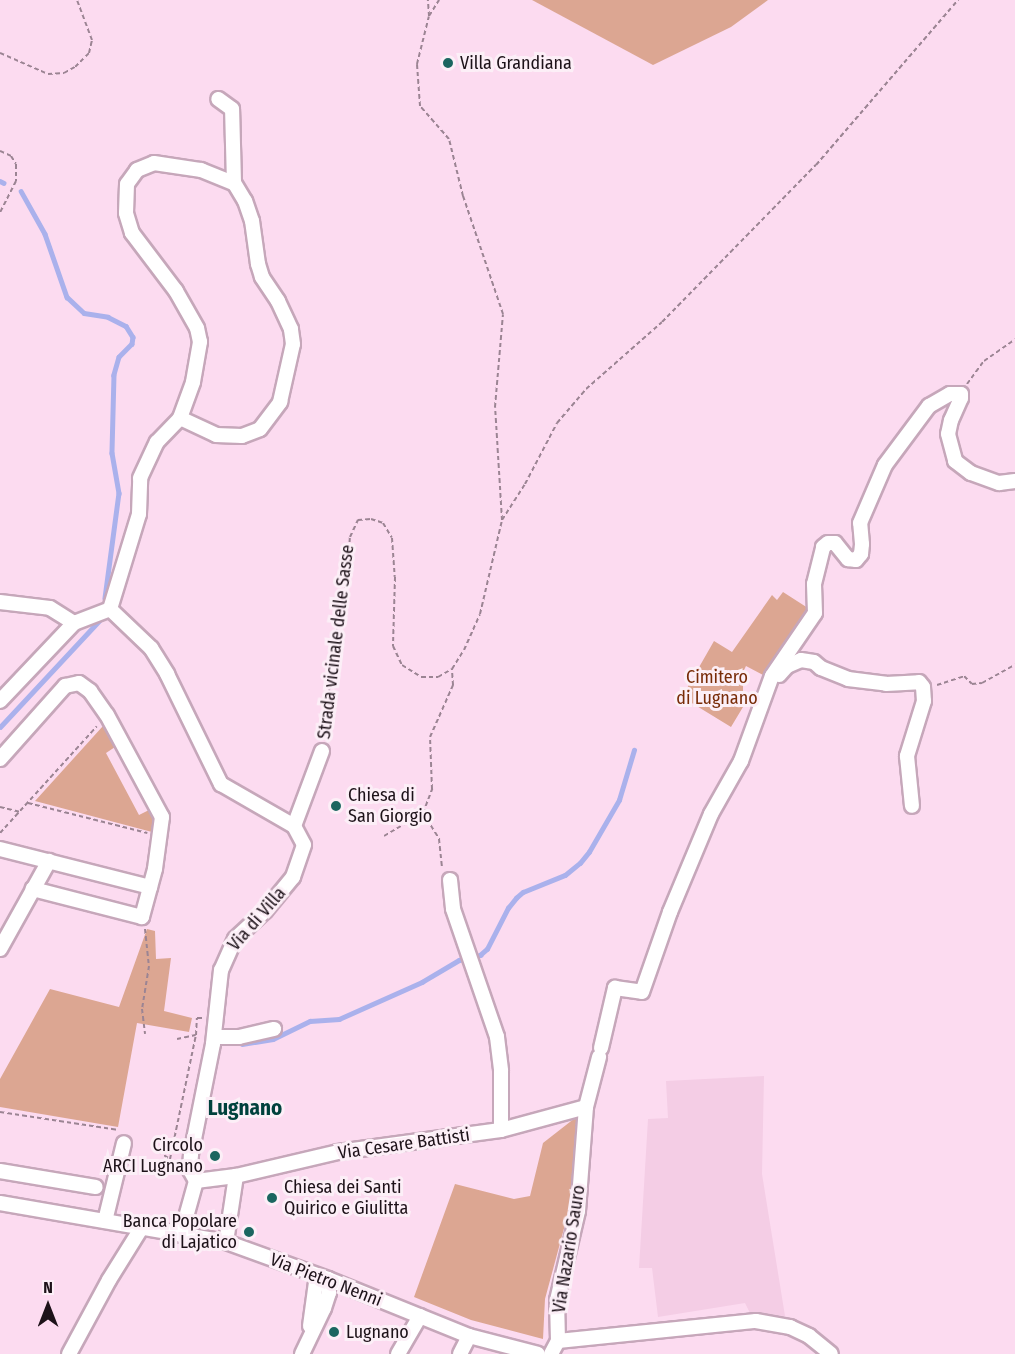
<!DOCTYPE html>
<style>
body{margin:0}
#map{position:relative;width:1015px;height:1354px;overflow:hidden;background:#fcdbf0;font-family:"Fira Sans Condensed",sans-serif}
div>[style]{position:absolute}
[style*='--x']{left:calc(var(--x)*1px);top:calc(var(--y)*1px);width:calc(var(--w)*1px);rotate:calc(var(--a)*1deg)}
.built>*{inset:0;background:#f4cde5}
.green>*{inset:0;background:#dca692}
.stream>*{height:4.5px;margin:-2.25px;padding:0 2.25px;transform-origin:2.25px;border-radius:2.25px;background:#aab1ec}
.path>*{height:2px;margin-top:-1px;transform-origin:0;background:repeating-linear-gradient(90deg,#9b8493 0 4.5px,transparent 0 7.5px)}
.roads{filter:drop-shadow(2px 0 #c6a7ba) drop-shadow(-2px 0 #c6a7ba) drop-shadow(0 2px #c6a7ba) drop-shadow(0 -2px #c6a7ba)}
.minor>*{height:14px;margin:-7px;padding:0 7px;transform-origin:7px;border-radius:7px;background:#fff}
.dots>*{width:16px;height:16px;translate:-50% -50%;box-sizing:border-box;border:3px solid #fceff7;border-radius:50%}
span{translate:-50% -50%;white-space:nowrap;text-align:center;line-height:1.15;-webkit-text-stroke:6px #fceff7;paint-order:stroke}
.poi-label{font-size:18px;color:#1d1219}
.left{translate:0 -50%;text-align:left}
.right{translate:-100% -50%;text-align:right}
.street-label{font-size:18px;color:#1d1219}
.park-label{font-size:18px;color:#782c08}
.quarter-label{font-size:21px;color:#00423d;font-weight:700}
.north{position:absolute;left:18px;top:1276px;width:60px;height:60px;-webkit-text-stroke:4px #fceff7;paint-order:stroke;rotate:0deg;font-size:16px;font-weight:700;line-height:24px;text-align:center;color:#1d1219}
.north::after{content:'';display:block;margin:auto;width:21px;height:27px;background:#1d1219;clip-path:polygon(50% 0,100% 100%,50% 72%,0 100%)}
</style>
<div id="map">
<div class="built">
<i style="clip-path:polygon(764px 1076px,762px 1174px,785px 1316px,751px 1315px,745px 1303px,658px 1317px,652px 1268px,639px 1268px,648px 1119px,668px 1118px,666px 1081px)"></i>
</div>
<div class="green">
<i style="clip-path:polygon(532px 0,768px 0,731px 27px,653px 65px)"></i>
<i style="clip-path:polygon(783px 592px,811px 610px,765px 676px,746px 666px,743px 672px,743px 707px,731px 727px,682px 697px,714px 641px,732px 652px,772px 595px,777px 600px)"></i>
<i style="clip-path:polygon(103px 726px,115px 747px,106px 753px,139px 815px,149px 810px,153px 819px,152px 832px,35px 801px)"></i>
<i style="clip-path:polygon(147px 929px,155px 931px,156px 959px,171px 958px,164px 1011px,192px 1018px,189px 1032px,137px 1023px,118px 1127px,0 1107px,0 1079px,50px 989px,119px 1007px)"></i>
<i style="clip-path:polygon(575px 1118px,578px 1120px,569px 1210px,545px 1299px,543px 1339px,471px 1320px,414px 1297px,455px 1184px,514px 1199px,530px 1196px,543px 1143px)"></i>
</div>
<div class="stream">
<i style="--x:0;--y:181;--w:4;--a:27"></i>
<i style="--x:21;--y:191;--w:49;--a:60.8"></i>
<i style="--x:45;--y:234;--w:67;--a:70.8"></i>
<i style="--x:67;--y:297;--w:23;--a:43"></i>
<i style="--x:84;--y:313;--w:24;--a:9"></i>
<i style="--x:108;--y:317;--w:20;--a:27"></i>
<i style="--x:126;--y:326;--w:13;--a:58"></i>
<i style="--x:133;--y:337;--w:7;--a:98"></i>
<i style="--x:132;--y:344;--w:18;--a:135"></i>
<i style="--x:119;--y:357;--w:19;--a:106"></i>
<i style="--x:114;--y:375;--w:78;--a:91.5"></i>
<i style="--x:112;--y:453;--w:41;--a:80.1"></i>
<i style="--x:119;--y:493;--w:106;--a:97.6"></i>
<i style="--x:0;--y:727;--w:145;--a:-47"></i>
<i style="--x:242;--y:1044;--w:31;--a:-9"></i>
<i style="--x:273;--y:1039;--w:41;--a:-25.9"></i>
<i style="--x:310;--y:1021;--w:29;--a:-4"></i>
<i style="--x:339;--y:1019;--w:91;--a:-24"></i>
<i style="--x:422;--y:982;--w:43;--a:-30.7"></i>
<i style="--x:459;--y:960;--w:22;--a:-13"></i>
<i style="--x:480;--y:955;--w:9;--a:-41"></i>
<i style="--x:487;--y:949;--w:46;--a:-62.9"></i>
<i style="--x:508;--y:908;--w:13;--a:-51"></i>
<i style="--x:516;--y:898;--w:9;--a:-41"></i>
<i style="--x:523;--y:892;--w:45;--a:-22"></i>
<i style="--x:565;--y:875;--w:19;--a:-39"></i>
<i style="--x:580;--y:863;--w:14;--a:-51"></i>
<i style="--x:589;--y:852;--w:60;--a:-60"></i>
<i style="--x:619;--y:800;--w:52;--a:-73.3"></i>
</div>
<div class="path">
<i style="--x:429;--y:16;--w:19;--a:-58"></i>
<i style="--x:0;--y:53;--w:52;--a:23.6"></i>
<i style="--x:48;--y:74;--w:16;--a:-4"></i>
<i style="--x:64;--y:73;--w:13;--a:-29"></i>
<i style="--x:75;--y:67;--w:20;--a:-45"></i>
<i style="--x:89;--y:53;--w:13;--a:-77"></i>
<i style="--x:92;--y:40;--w:43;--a:-110.6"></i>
<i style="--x:0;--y:151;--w:12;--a:24"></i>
<i style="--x:11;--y:156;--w:9;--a:58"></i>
<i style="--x:16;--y:164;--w:17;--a:90"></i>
<i style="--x:16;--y:181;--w:35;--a:117"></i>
<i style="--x:967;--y:384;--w:29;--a:-54"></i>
<i style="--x:984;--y:361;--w:38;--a:-35"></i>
<i style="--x:502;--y:520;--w:43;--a:-57.4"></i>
<i style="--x:525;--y:484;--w:69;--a:-62.3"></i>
<i style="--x:557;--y:423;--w:45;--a:-49.5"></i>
<i style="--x:586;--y:389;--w:101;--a:-41.4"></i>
<i style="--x:662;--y:322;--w:220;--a:-45.6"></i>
<i style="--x:816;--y:165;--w:218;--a:-49.3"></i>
<i style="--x:937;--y:685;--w:28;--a:-18"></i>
<i style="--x:964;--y:676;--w:11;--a:45"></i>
<i style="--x:972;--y:684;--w:10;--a:-6"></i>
<i style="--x:982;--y:683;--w:38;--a:-29"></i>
<i style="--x:324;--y:737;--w:91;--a:-83.7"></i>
<i style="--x:334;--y:647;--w:76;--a:-79.4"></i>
<i style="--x:348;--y:572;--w:35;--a:-87"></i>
<i style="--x:350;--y:537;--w:19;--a:-65"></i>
<i style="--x:358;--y:520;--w:13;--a:-4"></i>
<i style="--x:371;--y:519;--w:13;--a:18"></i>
<i style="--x:383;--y:523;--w:17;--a:59"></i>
<i style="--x:392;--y:538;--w:39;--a:86"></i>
<i style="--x:395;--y:577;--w:69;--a:91.7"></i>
<i style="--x:393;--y:646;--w:21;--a:65"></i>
<i style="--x:402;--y:665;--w:22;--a:32"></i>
<i style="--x:421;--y:677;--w:17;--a:0"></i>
<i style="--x:438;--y:677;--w:16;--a:-30"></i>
<i style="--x:452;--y:669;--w:22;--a:-58"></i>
<i style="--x:464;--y:650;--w:39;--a:-66"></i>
<i style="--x:480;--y:614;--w:97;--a:-76.8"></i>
<i style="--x:502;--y:520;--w:113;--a:-93.5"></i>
<i style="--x:495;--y:407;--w:93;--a:-85.1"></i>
<i style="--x:503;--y:314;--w:125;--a:-108.7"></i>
<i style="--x:463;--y:196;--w:59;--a:-103.8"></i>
<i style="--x:449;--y:139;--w:44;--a:-131.3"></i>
<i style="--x:420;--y:106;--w:42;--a:-94.1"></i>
<i style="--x:417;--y:64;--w:49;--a:-76"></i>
<i style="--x:429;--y:16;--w:16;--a:-94"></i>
<i style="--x:28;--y:803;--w:123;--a:14.1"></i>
<i style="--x:0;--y:807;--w:21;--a:14"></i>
<i style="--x:423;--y:813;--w:31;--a:58"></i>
<i style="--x:439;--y:839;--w:29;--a:84"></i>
<i style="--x:0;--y:833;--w:144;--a:-47.8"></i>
<i style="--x:384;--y:836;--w:45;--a:-30.5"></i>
<i style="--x:423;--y:813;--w:26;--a:-69"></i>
<i style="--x:432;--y:789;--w:52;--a:-92.2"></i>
<i style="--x:430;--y:737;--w:57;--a:-66.1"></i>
<i style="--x:453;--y:685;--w:16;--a:-94"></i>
<i style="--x:145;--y:929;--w:37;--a:84"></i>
<i style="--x:149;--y:966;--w:44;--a:99.2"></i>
<i style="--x:142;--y:1009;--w:25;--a:83"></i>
<i style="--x:177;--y:1039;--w:19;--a:-12"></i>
<i style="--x:196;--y:1035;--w:17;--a:-87"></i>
<i style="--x:197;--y:1018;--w:6;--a:0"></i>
<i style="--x:0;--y:1112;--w:120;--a:8.6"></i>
<i style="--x:152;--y:1147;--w:22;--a:34"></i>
<i style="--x:170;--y:1159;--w:127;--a:-78.2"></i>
<i style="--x:170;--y:1159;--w:13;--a:61"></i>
</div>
<div class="roads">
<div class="minor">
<i style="--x:180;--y:418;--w:40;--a:25"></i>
<i style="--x:216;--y:435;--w:26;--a:2"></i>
<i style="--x:242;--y:436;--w:19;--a:-21"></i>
<i style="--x:260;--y:429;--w:34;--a:-53"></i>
<i style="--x:280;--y:402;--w:59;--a:-77.4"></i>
<i style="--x:293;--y:344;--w:15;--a:-98"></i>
<i style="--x:291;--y:329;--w:31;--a:-115"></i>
<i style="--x:278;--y:301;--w:29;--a:-124"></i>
<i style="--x:262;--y:277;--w:14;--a:-107"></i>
<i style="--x:258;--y:264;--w:43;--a:-97.9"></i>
<i style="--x:252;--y:221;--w:21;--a:-109"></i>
<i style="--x:245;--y:201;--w:21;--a:-121"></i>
<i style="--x:234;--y:183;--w:74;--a:-91.5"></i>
<i style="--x:232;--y:109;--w:17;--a:-144"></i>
<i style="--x:0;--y:602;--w:50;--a:6.8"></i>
<i style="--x:50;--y:608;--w:28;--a:32"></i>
<i style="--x:110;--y:609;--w:57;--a:43.6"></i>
<i style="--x:151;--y:648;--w:31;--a:58"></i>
<i style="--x:167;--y:674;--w:123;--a:63.9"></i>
<i style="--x:221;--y:784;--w:84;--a:29.9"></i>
<i style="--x:294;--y:826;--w:21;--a:62"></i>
<i style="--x:304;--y:845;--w:34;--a:109"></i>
<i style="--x:293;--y:877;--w:44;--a:129.5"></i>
<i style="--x:265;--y:911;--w:41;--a:137"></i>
<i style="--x:235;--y:939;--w:34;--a:114"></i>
<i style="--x:221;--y:970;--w:74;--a:96.2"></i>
<i style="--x:213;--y:1044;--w:112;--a:101.3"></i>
<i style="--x:191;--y:1154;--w:16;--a:94"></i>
<i style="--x:190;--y:1170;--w:13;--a:61"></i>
<i style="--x:196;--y:1181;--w:56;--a:105.5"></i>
<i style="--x:110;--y:609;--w:99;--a:-73"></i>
<i style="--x:139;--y:514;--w:36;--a:-88"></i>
<i style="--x:140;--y:478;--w:40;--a:-65"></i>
<i style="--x:157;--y:442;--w:33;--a:-46"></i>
<i style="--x:180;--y:418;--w:38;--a:-70"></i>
<i style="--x:193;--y:382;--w:41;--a:-80.1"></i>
<i style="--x:200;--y:342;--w:14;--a:-102"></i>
<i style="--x:197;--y:328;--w:43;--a:-119.6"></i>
<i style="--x:176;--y:291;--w:73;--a:-127.2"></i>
<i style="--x:132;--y:233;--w:21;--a:-107"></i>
<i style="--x:126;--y:213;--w:29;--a:-88"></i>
<i style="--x:127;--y:184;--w:17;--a:-54"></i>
<i style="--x:137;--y:170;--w:18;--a:-22"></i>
<i style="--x:154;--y:163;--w:48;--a:8.5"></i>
<i style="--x:201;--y:170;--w:35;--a:22"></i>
<i style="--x:779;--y:675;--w:12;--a:-48"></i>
<i style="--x:787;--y:666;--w:15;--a:-23"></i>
<i style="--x:801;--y:660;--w:13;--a:9"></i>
<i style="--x:814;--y:662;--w:9;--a:41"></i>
<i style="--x:821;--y:668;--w:29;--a:22"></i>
<i style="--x:848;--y:679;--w:38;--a:7"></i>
<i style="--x:886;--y:684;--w:33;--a:-3"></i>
<i style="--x:919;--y:682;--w:6;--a:51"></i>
<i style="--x:923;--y:687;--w:14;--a:86"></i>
<i style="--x:924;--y:701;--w:58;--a:107.2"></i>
<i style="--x:907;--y:756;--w:50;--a:84.3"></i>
<i style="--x:0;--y:701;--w:108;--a:-46.5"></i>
<i style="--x:74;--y:623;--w:39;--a:-21"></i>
<i style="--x:0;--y:759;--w:98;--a:-48.3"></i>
<i style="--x:65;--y:686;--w:14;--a:-12"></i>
<i style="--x:79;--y:683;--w:14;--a:36"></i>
<i style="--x:90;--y:691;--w:29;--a:55"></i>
<i style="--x:107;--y:715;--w:116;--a:61.7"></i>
<i style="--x:162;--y:817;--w:52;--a:97.7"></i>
<i style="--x:155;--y:869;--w:50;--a:105.2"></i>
<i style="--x:142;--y:917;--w:113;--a:-165.6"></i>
<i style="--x:294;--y:826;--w:80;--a:-69.5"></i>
<i style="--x:0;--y:849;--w:155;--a:14.2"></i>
<i style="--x:450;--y:880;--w:29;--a:84"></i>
<i style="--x:453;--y:909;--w:135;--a:71"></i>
<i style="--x:497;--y:1037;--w:34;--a:83"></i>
<i style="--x:501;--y:1071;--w:59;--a:90"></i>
<i style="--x:0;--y:949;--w:101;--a:-60.9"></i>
<i style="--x:214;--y:1037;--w:25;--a:0"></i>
<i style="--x:239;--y:1037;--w:36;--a:-13"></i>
<i style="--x:601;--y:1048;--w:62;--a:-76.9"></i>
<i style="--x:615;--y:988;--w:27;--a:8"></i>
<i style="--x:642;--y:992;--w:85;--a:-70.7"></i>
<i style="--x:670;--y:912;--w:106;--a:-67.3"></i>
<i style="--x:711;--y:814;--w:61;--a:-60.5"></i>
<i style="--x:741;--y:761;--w:90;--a:-70"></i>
<i style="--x:772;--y:676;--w:76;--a:-55.7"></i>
<i style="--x:815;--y:613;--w:29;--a:-92"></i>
<i style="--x:814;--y:584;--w:38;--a:-76"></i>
<i style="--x:823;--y:547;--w:6;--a:-39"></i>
<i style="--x:828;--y:543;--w:7;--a:0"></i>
<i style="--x:835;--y:543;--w:21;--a:51"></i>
<i style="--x:848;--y:559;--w:8;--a:7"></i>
<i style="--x:856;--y:560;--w:8;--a:-50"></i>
<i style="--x:861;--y:554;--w:10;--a:-84"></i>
<i style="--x:862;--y:544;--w:21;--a:-95"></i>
<i style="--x:860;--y:523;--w:63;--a:-66.7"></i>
<i style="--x:885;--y:465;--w:74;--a:-53.3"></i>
<i style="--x:929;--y:406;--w:24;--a:-30"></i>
<i style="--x:950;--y:394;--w:11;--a:0"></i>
<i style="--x:961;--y:394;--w:4;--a:90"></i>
<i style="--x:961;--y:398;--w:24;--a:114"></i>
<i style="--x:951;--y:420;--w:14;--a:102"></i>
<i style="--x:948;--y:434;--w:28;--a:75"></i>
<i style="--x:955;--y:461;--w:20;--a:37"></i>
<i style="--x:971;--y:473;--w:30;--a:20"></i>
<i style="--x:999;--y:483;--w:16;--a:-7"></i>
<i style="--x:0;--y:1171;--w:97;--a:9.5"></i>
<i style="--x:196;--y:1181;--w:40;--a:-7.1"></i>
<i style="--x:0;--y:1203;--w:229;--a:9.8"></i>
<i style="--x:226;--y:1242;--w:109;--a:19.9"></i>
<i style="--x:328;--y:1279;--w:152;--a:22"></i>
<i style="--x:469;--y:1336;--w:71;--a:14.6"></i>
<i style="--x:105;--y:1221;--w:80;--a:-76.3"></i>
<i style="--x:226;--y:1242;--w:67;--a:-81.4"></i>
<i style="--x:236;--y:1176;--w:105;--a:-13.2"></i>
<i style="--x:338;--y:1152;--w:164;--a:-7.7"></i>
<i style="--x:501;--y:1130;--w:88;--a:-15.1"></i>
<i style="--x:310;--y:1326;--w:51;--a:-82.2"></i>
<i style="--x:558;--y:1341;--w:199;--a:-5.8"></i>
<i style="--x:756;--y:1321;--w:35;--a:10"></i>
<i style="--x:790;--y:1327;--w:21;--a:25"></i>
<i style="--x:809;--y:1336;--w:28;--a:39"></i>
<i style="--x:69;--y:1354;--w:84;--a:-61.6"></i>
<i style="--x:109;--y:1280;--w:62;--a:-58.1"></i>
<i style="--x:302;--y:1354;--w:51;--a:-64.4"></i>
<i style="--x:324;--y:1308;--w:16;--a:-72"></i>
<i style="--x:329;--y:1293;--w:14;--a:-94"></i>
<i style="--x:398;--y:1354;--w:44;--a:-59.9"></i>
<i style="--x:460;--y:1354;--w:20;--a:-63"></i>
<i style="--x:551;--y:1354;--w:15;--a:-62"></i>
<i style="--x:558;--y:1341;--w:41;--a:-91.4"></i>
<i style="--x:557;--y:1300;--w:91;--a:-76.7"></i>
<i style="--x:578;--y:1211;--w:104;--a:-85.6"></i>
<i style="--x:586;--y:1107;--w:52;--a:-75.4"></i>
</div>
</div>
<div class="dots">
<i style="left:448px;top:63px;background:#1b6660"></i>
<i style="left:336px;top:806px;background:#1b6660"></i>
<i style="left:215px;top:1156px;background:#1b6660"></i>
<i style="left:272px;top:1198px;background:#1b6660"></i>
<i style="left:249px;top:1232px;background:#1b6660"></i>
<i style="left:334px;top:1332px;background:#1b6660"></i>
</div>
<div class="poi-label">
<span class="left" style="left:460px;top:63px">Villa Grandiana</span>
<span class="left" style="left:348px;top:806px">Chiesa di<br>San Giorgio</span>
<span class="right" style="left:203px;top:1156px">Circolo<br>ARCI Lugnano</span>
<span class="left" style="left:284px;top:1198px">Chiesa dei Santi<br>Quirico e Giulitta</span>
<span class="right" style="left:237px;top:1232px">Banca Popolare<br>di Lajatico</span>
<span class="left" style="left:346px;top:1332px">Lugnano</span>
</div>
<div class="street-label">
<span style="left:336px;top:642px;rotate:-83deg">Strada vicinale delle Sasse</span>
<span style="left:257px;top:919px;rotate:-49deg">Via di Villa</span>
<span style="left:404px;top:1144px;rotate:-8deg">Via Cesare Battisti</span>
<span style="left:569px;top:1249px;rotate:-81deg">Via Nazario Sauro</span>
<span style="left:326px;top:1280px;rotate:21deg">Via Pietro Nenni</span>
</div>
<div class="park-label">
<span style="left:717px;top:688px">Cimitero<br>di Lugnano</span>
</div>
<div class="quarter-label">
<span style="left:245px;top:1108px">Lugnano</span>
</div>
<div class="north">N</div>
</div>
